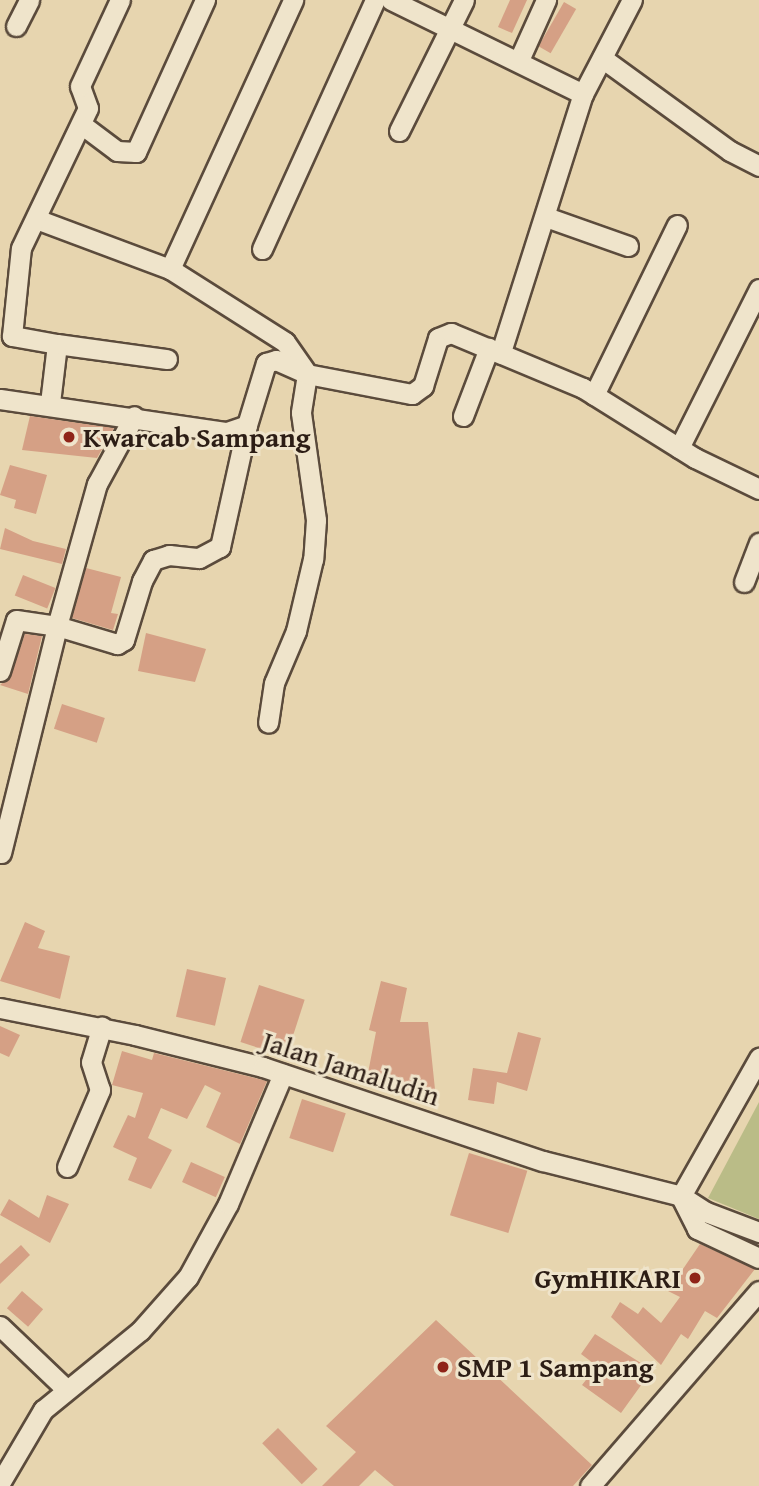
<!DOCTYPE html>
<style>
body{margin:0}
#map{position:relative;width:759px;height:1486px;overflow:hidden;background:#e7d5af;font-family:"Gentium Book Plus",serif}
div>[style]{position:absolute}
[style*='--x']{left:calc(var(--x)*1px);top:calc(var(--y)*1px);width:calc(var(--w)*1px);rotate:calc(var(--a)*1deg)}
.green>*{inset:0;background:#babc87}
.building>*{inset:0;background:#d5a085;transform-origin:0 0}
.roads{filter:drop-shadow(2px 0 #5b4b3c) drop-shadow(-2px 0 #5b4b3c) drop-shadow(0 2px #5b4b3c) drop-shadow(0 -2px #5b4b3c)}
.minor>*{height:19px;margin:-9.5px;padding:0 9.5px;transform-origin:9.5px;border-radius:9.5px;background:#efe4cb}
.dots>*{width:19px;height:19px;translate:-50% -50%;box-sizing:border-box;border:4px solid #efe4cb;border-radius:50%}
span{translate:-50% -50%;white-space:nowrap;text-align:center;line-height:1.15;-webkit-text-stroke:6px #efe4cb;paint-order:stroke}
.poi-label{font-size:28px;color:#2c1d15;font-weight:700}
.left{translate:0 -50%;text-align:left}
.right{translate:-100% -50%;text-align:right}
.street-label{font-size:28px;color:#2c1d15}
</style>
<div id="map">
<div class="green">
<i style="clip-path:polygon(759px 1102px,759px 1219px,708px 1198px)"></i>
</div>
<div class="building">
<i style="clip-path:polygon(510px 0,527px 0,512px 33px,498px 27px)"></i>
<i style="left:564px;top:2px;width:14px;height:51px;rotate:30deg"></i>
<i style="clip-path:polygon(30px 416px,114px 428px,97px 458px,22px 450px)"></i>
<i style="clip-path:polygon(10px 465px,47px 475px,36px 514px,14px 508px,16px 500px,0 495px)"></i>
<i style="clip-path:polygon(5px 528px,33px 541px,66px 549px,62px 564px,0 549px)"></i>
<i style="clip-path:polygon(86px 568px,121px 577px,111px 613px,118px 614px,113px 630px,72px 618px)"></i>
<i style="left:23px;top:575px;width:35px;height:22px;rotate:22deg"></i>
<i style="clip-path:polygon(146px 633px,206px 649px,195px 682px,138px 671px)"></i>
<i style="clip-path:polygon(25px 634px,42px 636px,28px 694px,0 685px,11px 675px)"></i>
<i style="left:62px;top:704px;width:45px;height:26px;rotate:18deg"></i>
<i style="clip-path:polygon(25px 922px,45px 931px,38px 948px,70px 956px,60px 999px,0 981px)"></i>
<i style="left:187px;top:969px;width:40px;height:49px;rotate:13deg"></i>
<i style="clip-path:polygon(381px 981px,407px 988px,400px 1022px,428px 1022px,436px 1099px,367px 1078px,376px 1032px,369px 1030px)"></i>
<i style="left:259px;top:985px;width:48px;height:60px;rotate:18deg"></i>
<i style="clip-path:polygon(0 1026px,20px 1035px,9px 1057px,0 1053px)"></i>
<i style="clip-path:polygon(518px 1032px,541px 1038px,527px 1091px,497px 1082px,494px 1104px,468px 1100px,473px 1068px,507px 1073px)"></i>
<i style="clip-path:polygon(122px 1051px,152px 1060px,154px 1053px,267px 1081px,240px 1144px,206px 1127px,221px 1093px,205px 1085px,187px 1119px,161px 1108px,148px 1138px,172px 1150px,151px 1189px,128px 1180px,137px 1158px,113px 1147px,128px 1115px,135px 1118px,143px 1093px,112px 1085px)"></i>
<i style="left:302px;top:1099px;width:46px;height:41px;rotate:18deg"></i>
<i style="left:469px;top:1153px;width:61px;height:65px;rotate:17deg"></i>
<i style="left:191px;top:1162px;width:37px;height:22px;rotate:24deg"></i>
<i style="clip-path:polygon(47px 1195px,69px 1204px,50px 1243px,0 1215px,9px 1199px,39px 1218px)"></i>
<i style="clip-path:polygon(700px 1244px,755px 1269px,717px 1318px,705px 1311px,688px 1339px,681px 1334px,661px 1365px,611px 1317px,620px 1302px,638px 1314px,643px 1307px,661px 1323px,680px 1297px,668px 1291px)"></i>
<i style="clip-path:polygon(21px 1245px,30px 1255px,0 1284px,0 1264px)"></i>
<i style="left:22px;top:1291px;width:28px;height:23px;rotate:41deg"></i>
<i style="clip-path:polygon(436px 1320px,592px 1465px,573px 1486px,394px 1486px,375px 1470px,359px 1486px,322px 1486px,356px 1452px,326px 1426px)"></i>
<i style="clip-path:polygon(595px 1334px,652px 1370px,621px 1413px,582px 1385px,597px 1366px,581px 1354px)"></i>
<i style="left:278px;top:1428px;width:57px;height:22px;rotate:46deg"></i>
</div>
<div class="roads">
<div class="minor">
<i style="--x:391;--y:0;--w:214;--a:26.1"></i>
<i style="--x:16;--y:26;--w:29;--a:-63"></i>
<i style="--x:602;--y:58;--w:158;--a:36"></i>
<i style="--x:730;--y:151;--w:33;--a:27"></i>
<i style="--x:519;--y:60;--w:66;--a:-65.8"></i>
<i style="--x:81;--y:124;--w:45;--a:36.9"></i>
<i style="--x:117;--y:151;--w:19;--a:3"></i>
<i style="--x:136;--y:152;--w:167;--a:-65.6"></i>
<i style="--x:399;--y:131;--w:146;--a:-63.6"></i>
<i style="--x:546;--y:217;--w:87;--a:19.5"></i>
<i style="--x:36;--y:219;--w:143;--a:20.5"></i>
<i style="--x:170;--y:269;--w:136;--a:32.4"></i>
<i style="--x:285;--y:342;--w:39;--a:55"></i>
<i style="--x:307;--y:374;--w:39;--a:99"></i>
<i style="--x:301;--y:413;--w:108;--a:82"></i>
<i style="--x:316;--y:520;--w:39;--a:94"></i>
<i style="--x:313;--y:559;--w:74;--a:103.3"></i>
<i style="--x:296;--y:631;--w:56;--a:112.9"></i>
<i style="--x:274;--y:683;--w:40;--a:98.5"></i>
<i style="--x:262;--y:249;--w:273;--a:-65.6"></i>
<i style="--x:170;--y:269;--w:296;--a:-65.4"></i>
<i style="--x:57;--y:344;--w:111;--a:7.8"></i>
<i style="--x:501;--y:352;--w:271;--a:-72.4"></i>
<i style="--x:583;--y:94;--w:106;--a:-62.5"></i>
<i style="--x:594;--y:395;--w:189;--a:-64"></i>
<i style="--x:0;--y:399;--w:229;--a:8.3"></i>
<i style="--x:227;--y:432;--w:21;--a:-19"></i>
<i style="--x:247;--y:425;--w:65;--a:-73"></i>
<i style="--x:266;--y:363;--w:10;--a:-17"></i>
<i style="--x:276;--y:360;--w:34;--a:24"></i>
<i style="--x:307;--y:374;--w:107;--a:10.8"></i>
<i style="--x:412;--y:394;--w:14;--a:-36"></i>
<i style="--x:423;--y:386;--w:50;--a:-72.6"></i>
<i style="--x:438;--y:338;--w:14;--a:-21"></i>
<i style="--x:451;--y:333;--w:143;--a:22.6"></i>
<i style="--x:583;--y:388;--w:132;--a:32"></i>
<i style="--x:695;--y:458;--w:71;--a:25.8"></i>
<i style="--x:50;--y:403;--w:59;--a:-83.2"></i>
<i style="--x:57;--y:344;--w:46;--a:-169.9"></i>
<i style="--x:12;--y:336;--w:88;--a:-84.2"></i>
<i style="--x:21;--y:248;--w:155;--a:-64.4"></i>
<i style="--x:88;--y:108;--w:23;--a:-110"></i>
<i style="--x:80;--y:86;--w:95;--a:-65.1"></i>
<i style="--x:463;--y:416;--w:73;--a:-69.1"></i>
<i style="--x:679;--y:448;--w:178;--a:-63.3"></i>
<i style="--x:744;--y:582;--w:42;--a:-69"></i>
<i style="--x:0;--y:671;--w:53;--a:-72.6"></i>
<i style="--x:16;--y:620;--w:41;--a:8.3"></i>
<i style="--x:57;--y:626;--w:148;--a:-74.3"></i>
<i style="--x:97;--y:484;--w:77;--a:-61.4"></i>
<i style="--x:1;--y:853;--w:234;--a:-76.1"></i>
<i style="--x:57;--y:626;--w:63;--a:16.7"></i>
<i style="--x:117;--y:644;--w:8;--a:-30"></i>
<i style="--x:124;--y:640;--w:62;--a:-73"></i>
<i style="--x:142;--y:581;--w:24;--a:-62"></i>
<i style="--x:153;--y:560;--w:17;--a:-17"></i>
<i style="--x:169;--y:555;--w:30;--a:6"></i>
<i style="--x:199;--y:558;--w:24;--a:-28"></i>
<i style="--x:220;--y:547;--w:125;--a:-77.5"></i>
<i style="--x:0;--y:1008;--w:138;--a:11.3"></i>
<i style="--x:135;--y:1035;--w:132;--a:14"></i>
<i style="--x:263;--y:1067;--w:295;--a:18.6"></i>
<i style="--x:543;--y:1161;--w:142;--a:14.2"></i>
<i style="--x:681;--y:1196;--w:30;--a:33"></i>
<i style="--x:706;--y:1212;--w:57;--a:20.7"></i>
<i style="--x:67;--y:1167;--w:84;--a:-66.8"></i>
<i style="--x:100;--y:1090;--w:29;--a:-108"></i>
<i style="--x:91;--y:1062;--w:37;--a:-73"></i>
<i style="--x:681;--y:1196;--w:159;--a:-60.5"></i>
<i style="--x:681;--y:1197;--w:36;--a:63"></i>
<i style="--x:697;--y:1229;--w:68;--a:25.1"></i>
<i style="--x:0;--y:1326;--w:91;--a:43.7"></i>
<i style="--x:0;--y:1483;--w:85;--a:-59.5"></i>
<i style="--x:43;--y:1410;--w:125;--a:-39.2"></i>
<i style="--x:140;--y:1331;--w:72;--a:-48.4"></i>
<i style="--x:188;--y:1277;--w:83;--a:-61.3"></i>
<i style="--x:228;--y:1204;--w:141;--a:-67.1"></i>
<i style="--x:590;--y:1486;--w:258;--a:-49.1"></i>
</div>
</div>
<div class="dots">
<i style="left:69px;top:437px;background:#8f2418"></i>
<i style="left:695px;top:1278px;background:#8f2418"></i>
<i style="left:443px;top:1367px;background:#8f2418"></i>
</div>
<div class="poi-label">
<span class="left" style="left:83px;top:437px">Kwarcab Sampang</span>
<span class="right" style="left:681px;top:1278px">GymHIKARI</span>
<span class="left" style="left:457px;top:1367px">SMP 1 Sampang</span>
</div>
<div class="street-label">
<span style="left:351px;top:1068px;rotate:18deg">Jalan Jamaludin</span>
</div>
</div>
